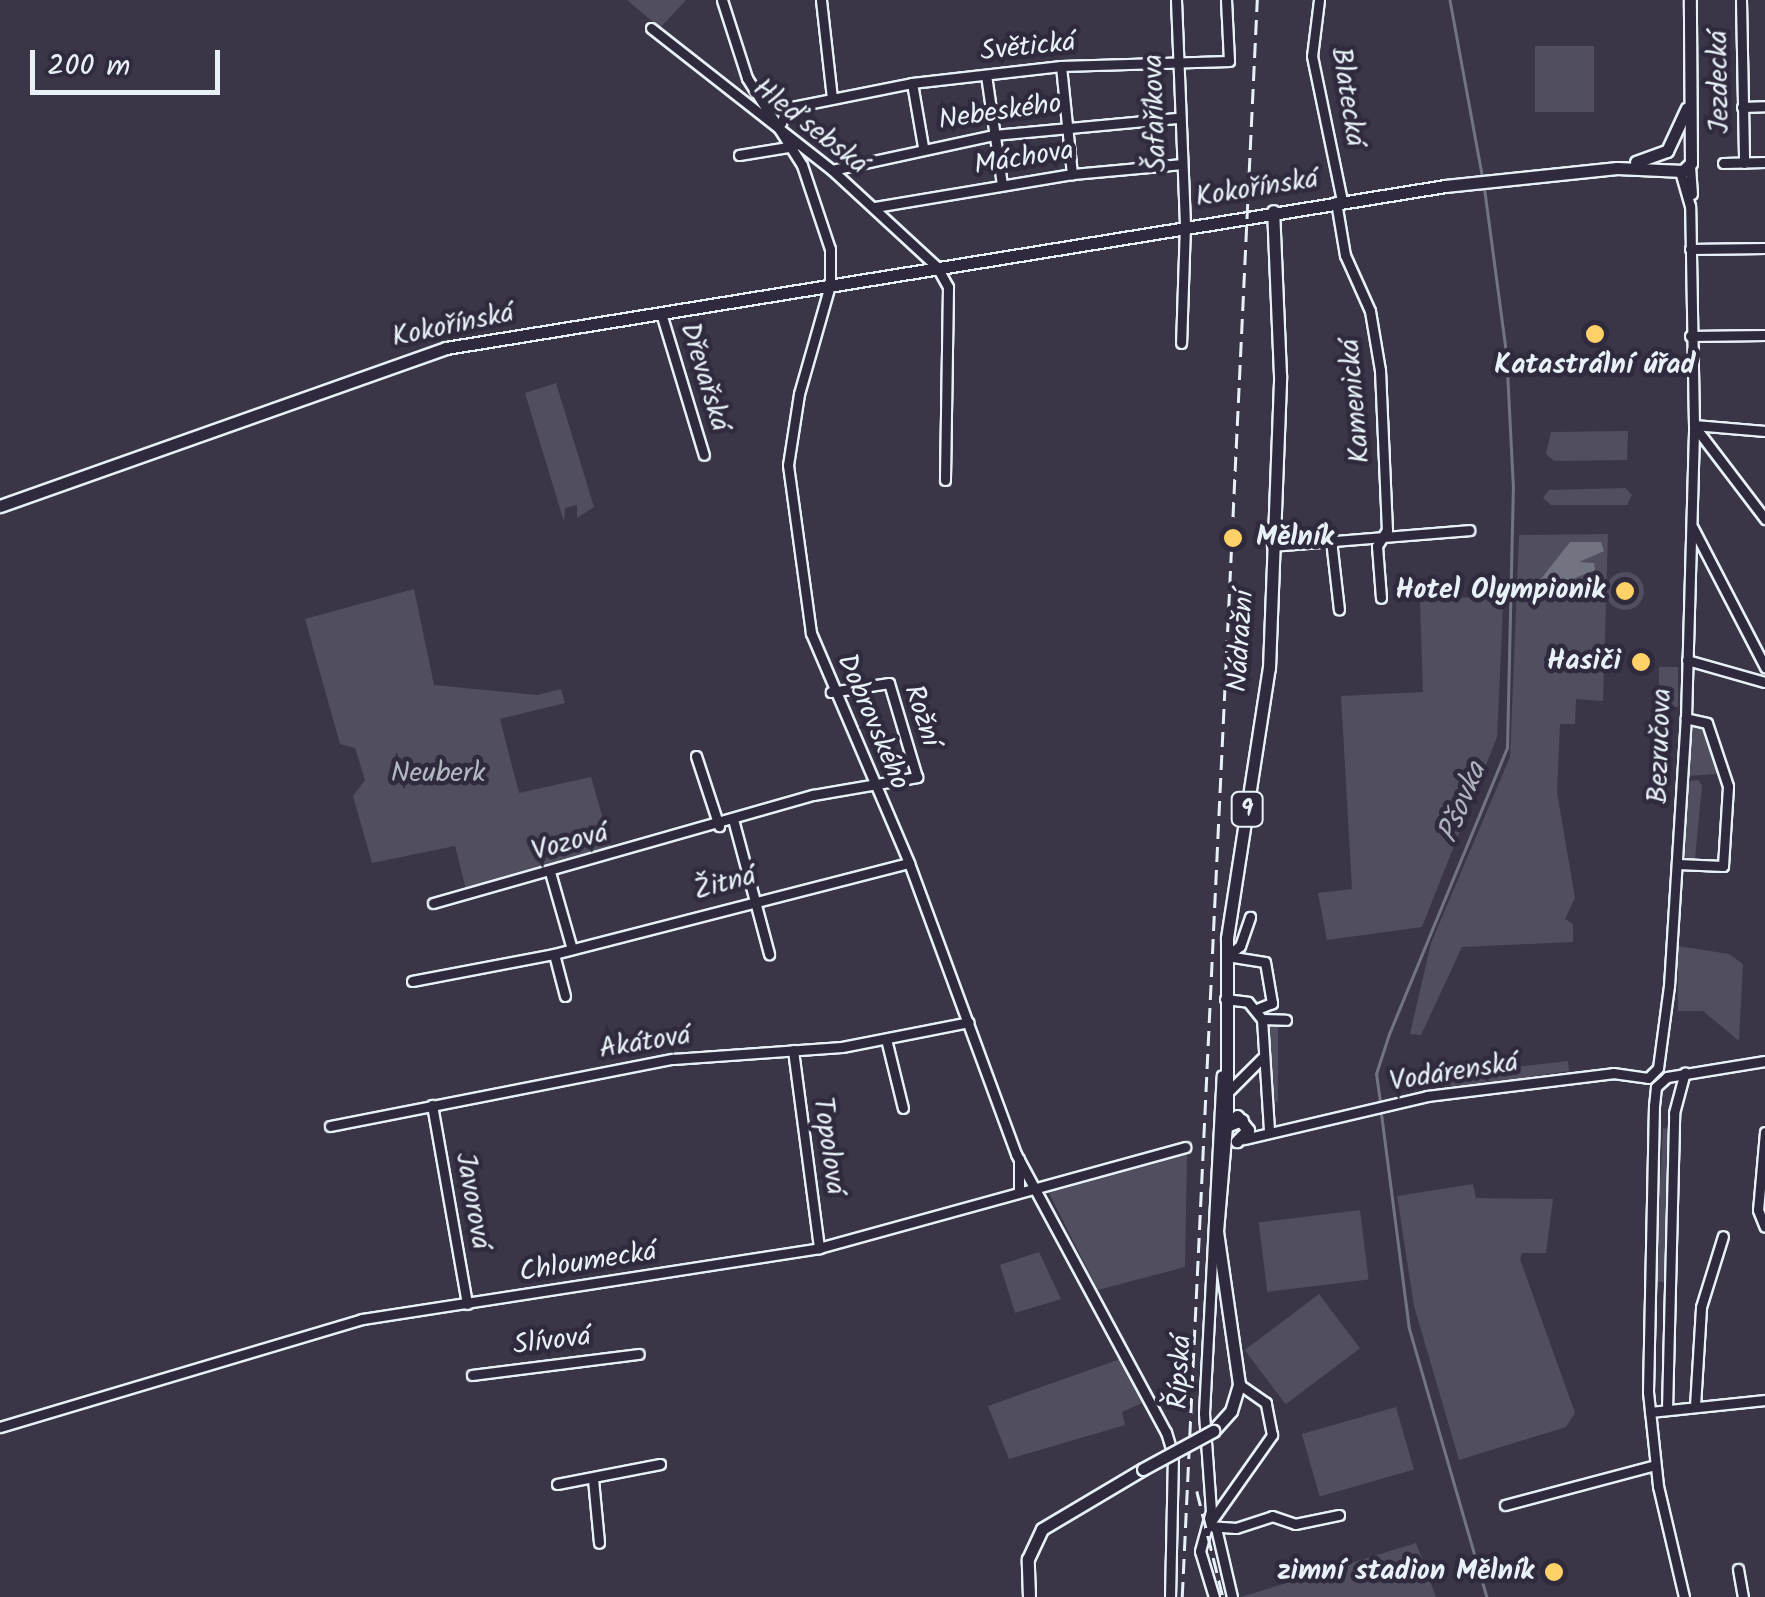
<!DOCTYPE html>
<meta charset="utf-8">
<style>
body{margin:0}
#map{position:relative;width:1765px;height:1597px;overflow:hidden;background:#3a3648;font-family:Kalam,sans-serif}
div>[style]{position:absolute}
[style*='--x']{left:calc(var(--x)*1px);top:calc(var(--y)*1px);width:calc(var(--w)*1px);rotate:calc(var(--a)*1deg)}
.green>*{inset:0;background:#504e5f;transform-origin:0 0}
.round{border-radius:50%}
.water>*{inset:0;background:#737482}
.stream>*{height:2.5px;margin:-1.25px;padding:0 1.25px;transform-origin:1.25px;border-radius:1.25px;background:#737482}
.roads{filter:drop-shadow(2px 0 #e8f1f8) drop-shadow(-2px 0 #e8f1f8) drop-shadow(0 2px #e8f1f8) drop-shadow(0 -2px #e8f1f8)}
.minor>*{height:9px;margin:-4.5px;padding:0 4.5px;transform-origin:4.5px;border-radius:4.5px;background:#2f2a3d}
.major>*{height:11px;margin:-5.5px;padding:0 5.5px;transform-origin:5.5px;border-radius:5.5px;background:#2f2a3d}
.rail>*{height:2.5px;margin-top:-1.25px;transform-origin:0;background:repeating-linear-gradient(90deg,#e8f1f8 0 15px,transparent 0 23px)}
.bridges{filter:drop-shadow(2px 0 #e8f1f8) drop-shadow(-2px 0 #e8f1f8) drop-shadow(0 2px #e8f1f8) drop-shadow(0 -2px #e8f1f8)}
.major-bridge>*{height:11px;margin:-5.5px;padding:0 5.5px;transform-origin:5.5px;border-radius:5.5px;background:#2f2a3d}
.dots>*{width:28px;height:28px;translate:-50% -50%;box-sizing:border-box;border:5px solid #2f2a3d;border-radius:50%}
span{translate:-50% -50%;white-space:nowrap;text-align:center;line-height:1.15;-webkit-text-stroke:9px #2f2a3d;paint-order:stroke}
.shield-label span{padding:2px 8px;background:#2f2a3d;border:2px solid;border-radius:8px;-webkit-text-stroke-width:0}
.shield-label{font-size:25px;color:#e8f1f8;font-weight:700}
.street-label{font-size:28px;color:#e8f1f8}
.poi-label{font-size:28px;color:#e8f1f8;font-weight:700}
.left{translate:0 -50%;text-align:left}
.right{translate:-100% -50%;text-align:right}
.park-label{font-size:28px;color:#b3b8c2}
.water-label{font-size:30px;color:#aeb2bd;font-style:italic}
.scale{position:absolute;left:30px;top:50px;width:190px;height:45px;box-sizing:border-box;border:5px solid #e8f1f8;border-top:0;padding-left:12px;font-size:30px;line-height:35px;white-space:nowrap;color:#e8f1f8;-webkit-text-stroke:8px #2f2a3d;paint-order:stroke}
</style>
<div id="map">
<div class="green">
<i style="clip-path:polygon(627px 0,686px 0,660px 28px)"></i>
<i style="left:1594px;top:46px;width:66px;height:59px;rotate:90deg"></i>
<i style="clip-path:polygon(556px 383px,594px 507px,577px 518px,577px 505px,565px 508px,564px 522px,525px 393px)"></i>
<i style="clip-path:polygon(1628px 431px,1627px 460px,1554px 461px,1546px 454px,1551px 432px)"></i>
<i style="clip-path:polygon(1625px 488px,1632px 495px,1627px 505px,1551px 505px,1543px 498px,1549px 490px)"></i>
<i style="clip-path:polygon(1608px 534px,1603px 701px,1576px 699px,1575px 724px,1560px 724px,1557px 792px,1575px 898px,1565px 919px,1573px 924px,1573px 942px,1462px 947px,1421px 1035px,1410px 1034px,1431px 943px,1510px 757px,1519px 535px)"></i>
<i class="round" style="left:1606px;top:572px;width:38px;height:38px"></i>
<i style="clip-path:polygon(414px 589px,434px 685px,537px 695px,561px 689px,565px 703px,500px 719px,519px 793px,591px 777px,612px 850px,466px 890px,455px 846px,372px 863px,353px 796px,365px 780px,355px 748px,340px 744px,305px 619px)"></i>
<i style="clip-path:polygon(1490px 595px,1503px 607px,1497px 737px,1422px 927px,1327px 940px,1318px 893px,1352px 889px,1341px 696px,1423px 692px,1420px 602px)"></i>
<i style="left:1678px;top:667px;width:40px;height:19px;rotate:90deg"></i>
<i style="clip-path:polygon(1690px 723px,1702px 724px,1718px 774px,1687px 776px)"></i>
<i style="clip-path:polygon(1698px 780px,1702px 785px,1695px 859px,1685px 857px,1687px 781px)"></i>
<i style="clip-path:polygon(1678px 946px,1729px 954px,1743px 964px,1739px 1041px,1703px 1011px,1678px 1011px)"></i>
<i style="clip-path:polygon(1266px 1021px,1278px 1021px,1278px 1102px,1271px 1100px)"></i>
<i style="clip-path:polygon(1478px 1060px,1485px 1062px,1486px 1085px,1432px 1086px,1436px 1064px)"></i>
<i style="clip-path:polygon(1568px 1061px,1569px 1071px,1489px 1083px,1488px 1070px)"></i>
<i style="clip-path:polygon(1663px 1128px,1668px 1129px,1667px 1283px,1655px 1281px)"></i>
<i style="clip-path:polygon(1187px 1154px,1185px 1267px,1098px 1290px,1047px 1189px)"></i>
<i style="clip-path:polygon(1473px 1184px,1476px 1198px,1553px 1199px,1546px 1253px,1522px 1253px,1520px 1259px,1575px 1413px,1566px 1427px,1459px 1460px,1414px 1306px,1397px 1196px)"></i>
<i style="left:1360px;top:1210px;width:70px;height:102px;rotate:83deg"></i>
<i style="clip-path:polygon(1039px 1252px,1061px 1299px,1015px 1313px,1000px 1265px)"></i>
<i style="left:1319px;top:1294px;width:68px;height:93px;rotate:53deg"></i>
<i style="clip-path:polygon(1123px 1358px,1144px 1402px,1122px 1412px,1125px 1425px,1009px 1459px,988px 1406px)"></i>
<i style="left:1396px;top:1407px;width:65px;height:98px;rotate:74deg"></i>
<i style="clip-path:polygon(1416px 1543px,1436px 1597px,1241px 1597px)"></i>
</div>
<div class="water">
<i style="clip-path:polygon(1570px 542px,1601px 542px,1604px 551px,1579px 562px,1594px 563px,1595px 570px,1526px 598px)"></i>
</div>
<div class="stream">
<i style="--x:1450;--y:0;--w:183;--a:79.6"></i>
<i style="--x:1380;--y:1102;--w:28;--a:-98"></i>
<i style="--x:1376;--y:1074;--w:42;--a:-72"></i>
<i style="--x:1389;--y:1034;--w:310;--a:-67.6"></i>
<i style="--x:1507;--y:747;--w:258;--a:-88.7"></i>
<i style="--x:1513;--y:489;--w:136;--a:-92.9"></i>
<i style="--x:1506;--y:353;--w:166;--a:-97.6"></i>
<i style="--x:1381;--y:1110;--w:219;--a:82.6"></i>
<i style="--x:1409;--y:1327;--w:281;--a:73.9"></i>
</div>
<div class="roads">
<div class="minor">
<i style="--x:722;--y:0;--w:82;--a:72.2"></i>
<i style="--x:747;--y:78;--w:103;--a:57.7"></i>
<i style="--x:802;--y:165;--w:89;--a:71.6"></i>
<i style="--x:830;--y:249;--w:36;--a:90"></i>
<i style="--x:830;--y:285;--w:113;--a:105.9"></i>
<i style="--x:799;--y:394;--w:72;--a:98.8"></i>
<i style="--x:788;--y:465;--w:170;--a:82.2"></i>
<i style="--x:811;--y:633;--w:250;--a:66.9"></i>
<i style="--x:909;--y:863;--w:310;--a:69.8"></i>
<i style="--x:1016;--y:1154;--w:316;--a:61.7"></i>
<i style="--x:1166;--y:1432;--w:24;--a:73"></i>
<i style="--x:1173;--y:1455;--w:142;--a:91.2"></i>
<i style="--x:821;--y:0;--w:99;--a:83.6"></i>
<i style="--x:1176;--y:0;--w:225;--a:87.7"></i>
<i style="--x:1185;--y:225;--w:118;--a:91.9"></i>
<i style="--x:1319;--y:0;--w:56;--a:97.1"></i>
<i style="--x:1312;--y:56;--w:148;--a:78.3"></i>
<i style="--x:1741;--y:0;--w:163;--a:88.9"></i>
<i style="--x:651;--y:28;--w:230;--a:38.1"></i>
<i style="--x:832;--y:170;--w:143;--a:42.7"></i>
<i style="--x:937;--y:267;--w:23;--a:61"></i>
<i style="--x:948;--y:287;--w:193;--a:90.9"></i>
<i style="--x:1061;--y:66;--w:109;--a:84.2"></i>
<i style="--x:986;--y:75;--w:111;--a:81.7"></i>
<i style="--x:912;--y:83;--w:65;--a:80.2"></i>
<i style="--x:1742;--y:107;--w:23;--a:-2"></i>
<i style="--x:781;--y:123;--w:16;--a:-68"></i>
<i style="--x:787;--y:108;--w:127;--a:-11.3"></i>
<i style="--x:912;--y:83;--w:150;--a:-6.5"></i>
<i style="--x:1061;--y:66;--w:168;--a:-1.7"></i>
<i style="--x:1229;--y:61;--w:61;--a:-92.8"></i>
<i style="--x:739;--y:155;--w:56;--a:-9.3"></i>
<i style="--x:1723;--y:163;--w:42;--a:-1.4"></i>
<i style="--x:1690;--y:166;--w:28;--a:86"></i>
<i style="--x:832;--y:170;--w:166;--a:-12.2"></i>
<i style="--x:994;--y:135;--w:186;--a:-5.3"></i>
<i style="--x:1336;--y:202;--w:54;--a:80.4"></i>
<i style="--x:1345;--y:255;--w:61;--a:65.9"></i>
<i style="--x:1370;--y:311;--w:60;--a:80.4"></i>
<i style="--x:1380;--y:370;--w:160;--a:87.5"></i>
<i style="--x:1387;--y:530;--w:19;--a:122"></i>
<i style="--x:1377;--y:546;--w:52;--a:85.6"></i>
<i style="--x:875;--y:207;--w:200;--a:-9.5"></i>
<i style="--x:1072;--y:174;--w:109;--a:-5.2"></i>
<i style="--x:1690;--y:249;--w:75;--a:-0.8"></i>
<i style="--x:661;--y:313;--w:148;--a:73.2"></i>
<i style="--x:1690;--y:336;--w:75;--a:-0.8"></i>
<i style="--x:1694;--y:425;--w:71;--a:4.8"></i>
<i style="--x:1695;--y:427;--w:116;--a:52.7"></i>
<i style="--x:1693;--y:528;--w:157;--a:62.6"></i>
<i style="--x:1331;--y:540;--w:70;--a:83.5"></i>
<i style="--x:1272;--y:546;--w:198;--a:-4.6"></i>
<i style="--x:1687;--y:660;--w:81;--a:15.8"></i>
<i style="--x:696;--y:756;--w:74;--a:71.8"></i>
<i style="--x:734;--y:823;--w:136;--a:75"></i>
<i style="--x:1678;--y:864;--w:45;--a:2.5"></i>
<i style="--x:1723;--y:866;--w:80;--a:-86.4"></i>
<i style="--x:1728;--y:786;--w:66;--a:-108.4"></i>
<i style="--x:1707;--y:723;--w:22;--a:-167"></i>
<i style="--x:550;--y:872;--w:80;--a:74.1"></i>
<i style="--x:433;--y:903;--w:395;--a:-15.9"></i>
<i style="--x:813;--y:795;--w:106;--a:-9.8"></i>
<i style="--x:917;--y:777;--w:98;--a:-106.6"></i>
<i style="--x:889;--y:683;--w:59;--a:171.2"></i>
<i style="--x:1227;--y:956;--w:38;--a:9"></i>
<i style="--x:1265;--y:962;--w:42;--a:80.3"></i>
<i style="--x:1272;--y:1003;--w:16;--a:158"></i>
<i style="--x:1227;--y:956;--w:16;--a:-38"></i>
<i style="--x:1240;--y:946;--w:31;--a:-71"></i>
<i style="--x:412;--y:981;--w:145;--a:-10.8"></i>
<i style="--x:565;--y:996;--w:43;--a:-104.7"></i>
<i style="--x:554;--y:954;--w:366;--a:-14.4"></i>
<i style="--x:1225;--y:999;--w:23;--a:7"></i>
<i style="--x:1248;--y:1002;--w:22;--a:51"></i>
<i style="--x:1262;--y:1019;--w:111;--a:86.4"></i>
<i style="--x:1262;--y:1019;--w:24;--a:2"></i>
<i style="--x:886;--y:1039;--w:71;--a:76.2"></i>
<i style="--x:793;--y:1050;--w:200;--a:82.5"></i>
<i style="--x:1667;--y:1077;--w:15;--a:138"></i>
<i style="--x:1656;--y:1087;--w:18;--a:96"></i>
<i style="--x:1654;--y:1105;--w:287;--a:91.2"></i>
<i style="--x:1648;--y:1392;--w:95;--a:83.9"></i>
<i style="--x:1658;--y:1486;--w:114;--a:76.8"></i>
<i style="--x:1667;--y:1077;--w:99;--a:-9.3"></i>
<i style="--x:1648;--y:1078;--w:14;--a:-45"></i>
<i style="--x:1658;--y:1068;--w:83;--a:-82.4"></i>
<i style="--x:1669;--y:986;--w:269;--a:-86.4"></i>
<i style="--x:1686;--y:718;--w:293;--a:-88.4"></i>
<i style="--x:1694;--y:425;--w:219;--a:-91"></i>
<i style="--x:1690;--y:206;--w:36;--a:-106"></i>
<i style="--x:1227;--y:1093;--w:49;--a:-45"></i>
<i style="--x:432;--y:1105;--w:202;--a:80"></i>
<i style="--x:330;--y:1126;--w:349;--a:-11.1"></i>
<i style="--x:673;--y:1059;--w:169;--a:-4.1"></i>
<i style="--x:842;--y:1047;--w:129;--a:-11.1"></i>
<i style="--x:1765;--y:1132;--w:78;--a:95.1"></i>
<i style="--x:1758;--y:1210;--w:18;--a:68"></i>
<i style="--x:1244;--y:1139;--w:188;--a:-13.2"></i>
<i style="--x:1427;--y:1096;--w:187;--a:-7"></i>
<i style="--x:1613;--y:1073;--w:35;--a:8"></i>
<i style="--x:1019;--y:1191;--w:32;--a:-90"></i>
<i style="--x:472;--y:1375;--w:168;--a:-7.2"></i>
<i style="--x:1695;--y:1406;--w:99;--a:-86.5"></i>
<i style="--x:1701;--y:1307;--w:74;--a:-72.8"></i>
<i style="--x:1667;--y:1410;--w:297;--a:-88.6"></i>
<i style="--x:1674;--y:1113;--w:42;--a:-75"></i>
<i style="--x:1650;--y:1412;--w:116;--a:-6"></i>
<i style="--x:0;--y:1427;--w:378;--a:-16.6"></i>
<i style="--x:362;--y:1319;--w:462;--a:-8.8"></i>
<i style="--x:819;--y:1248;--w:380;--a:-15.4"></i>
<i style="--x:593;--y:1479;--w:64;--a:84.6"></i>
<i style="--x:557;--y:1484;--w:105;--a:-11"></i>
<i style="--x:1505;--y:1505;--w:155;--a:-14.9"></i>
<i style="--x:1210;--y:1523;--w:108;--a:-54.8"></i>
<i style="--x:1272;--y:1435;--w:33;--a:-101"></i>
<i style="--x:1266;--y:1403;--w:33;--a:-145"></i>
<i style="--x:1208;--y:1526;--w:28;--a:4"></i>
<i style="--x:1236;--y:1528;--w:38;--a:-18"></i>
<i style="--x:1272;--y:1516;--w:24;--a:19"></i>
<i style="--x:1295;--y:1524;--w:45;--a:-11.6"></i>
<i style="--x:1216;--y:1528;--w:71;--a:76.9"></i>
<i style="--x:1738;--y:1569;--w:28;--a:80"></i>
<i style="--x:1214;--y:1597;--w:48;--a:-106.9"></i>
<i style="--x:1200;--y:1551;--w:41;--a:-74.6"></i>
<i style="--x:1211;--y:1511;--w:98;--a:-94.1"></i>
<i style="--x:1204;--y:1413;--w:338;--a:-87"></i>
</div>
<div class="major">
<i style="--x:1636;--y:162;--w:33;--a:-20"></i>
<i style="--x:1667;--y:151;--w:47;--a:-65.1"></i>
<i style="--x:0;--y:506;--w:473;--a:-19.5"></i>
<i style="--x:446;--y:348;--w:1012;--a:-9.21"></i>
<i style="--x:1445;--y:186;--w:173;--a:-6"></i>
<i style="--x:1617;--y:168;--w:66;--a:2.6"></i>
<i style="--x:1683;--y:171;--w:11;--a:-45"></i>
<i style="--x:1691;--y:163;--w:163;--a:-90.4"></i>
<i style="--x:1237;--y:1116;--w:18;--a:52"></i>
<i style="--x:1248;--y:1130;--w:16;--a:135"></i>
<i style="--x:1227;--y:1123;--w:185;--a:-90"></i>
<i style="--x:1227;--y:938;--w:273;--a:-81.2"></i>
<i style="--x:1269;--y:668;--w:293;--a:-87.8"></i>
<i style="--x:1280;--y:375;--w:164;--a:-92.4"></i>
<i style="--x:1213;--y:1431;--w:27;--a:-48"></i>
<i style="--x:1231;--y:1411;--w:28;--a:-73"></i>
<i style="--x:1239;--y:1384;--w:155;--a:-98.2"></i>
<i style="--x:1217;--y:1231;--w:105;--a:-85.1"></i>
<i style="--x:1226;--y:1126;--w:17;--a:-21"></i>
<i style="--x:1029;--y:1597;--w:38;--a:-92"></i>
<i style="--x:1028;--y:1559;--w:33;--a:-65"></i>
<i style="--x:1042;--y:1529;--w:117;--a:-30.7"></i>
</div>
</div>
<div class="rail">
<i style="--x:1197;--y:1491;--w:109;--a:76.2"></i>
<i style="--x:1182;--y:1597;--w:1599;--a:-87.31"></i>
</div>
<div class="bridges">
<div class="major-bridge">
<i style="--x:1143;--y:1469;--w:80;--a:-28.5"></i>
</div>
</div>
<div class="dots">
<i style="left:1595px;top:334px;background:#ffd166"></i>
<i style="left:1233px;top:538px;background:#ffd166"></i>
<i style="left:1625px;top:591px;background:#ffd166"></i>
<i style="left:1641px;top:662px;background:#ffd166"></i>
<i style="left:1554px;top:1572px;background:#ffd166"></i>
</div>
<div class="shield-label">
<span style="left:1247px;top:809px">9</span>
</div>
<div class="street-label">
<span style="left:1028px;top:48px;rotate:-6deg">Světická</span>
<span style="left:1720px;top:82px;rotate:-91deg">Jezdecká</span>
<span style="left:1347px;top:97px;rotate:81deg">Blatecká</span>
<span style="left:1000px;top:113px;rotate:-8deg">Nebeského</span>
<span style="left:1156px;top:113px;rotate:-92deg">Šafaříkova</span>
<span style="left:810px;top:127px;rotate:38deg">Hleďsebská</span>
<span style="left:1024px;top:159px;rotate:-9deg">Máchova</span>
<span style="left:1257px;top:189px;rotate:-9deg">Kokořínská</span>
<span style="left:453px;top:326px;rotate:-12deg">Kokořínská</span>
<span style="left:704px;top:377px;rotate:73deg">Dřevařská</span>
<span style="left:1356px;top:401px;rotate:-95deg">Kamenická</span>
<span style="left:1242px;top:641px;rotate:-86deg">Nádražní</span>
<span style="left:921px;top:716px;rotate:72deg">Rožní</span>
<span style="left:872px;top:722px;rotate:67deg">Dobrovského</span>
<span style="left:1661px;top:746px;rotate:-88deg">Bezručova</span>
<span style="left:570px;top:843px;rotate:-15deg">Vozová</span>
<span style="left:725px;top:884px;rotate:-15deg">Žitná</span>
<span style="left:645px;top:1043px;rotate:-9deg">Akátová</span>
<span style="left:1454px;top:1073px;rotate:-9deg">Vodárenská</span>
<span style="left:828px;top:1146px;rotate:82deg">Topolová</span>
<span style="left:472px;top:1201px;rotate:80deg">Javorová</span>
<span style="left:588px;top:1263px;rotate:-9deg">Chloumecká</span>
<span style="left:552px;top:1342px;rotate:-7deg">Slívová</span>
<span style="left:1181px;top:1372px;rotate:-87deg">Řípská</span>
</div>
<div class="poi-label">
<span style="left:1595px;top:366px">Katastrální úřad</span>
<span class="left" style="left:1256px;top:538px">Mělník</span>
<span class="right" style="left:1605px;top:591px">Hotel Olympionik</span>
<span class="right" style="left:1621px;top:662px">Hasiči</span>
<span class="right" style="left:1534px;top:1572px">zimní stadion Mělník</span>
</div>
<div class="park-label">
<span style="left:438px;top:774px">Neuberk</span>
</div>
<div class="water-label">
<span style="left:1463px;top:803px;rotate:-68deg">Pšovka</span>
</div>
<div class="scale">200 m</div>
</div>
